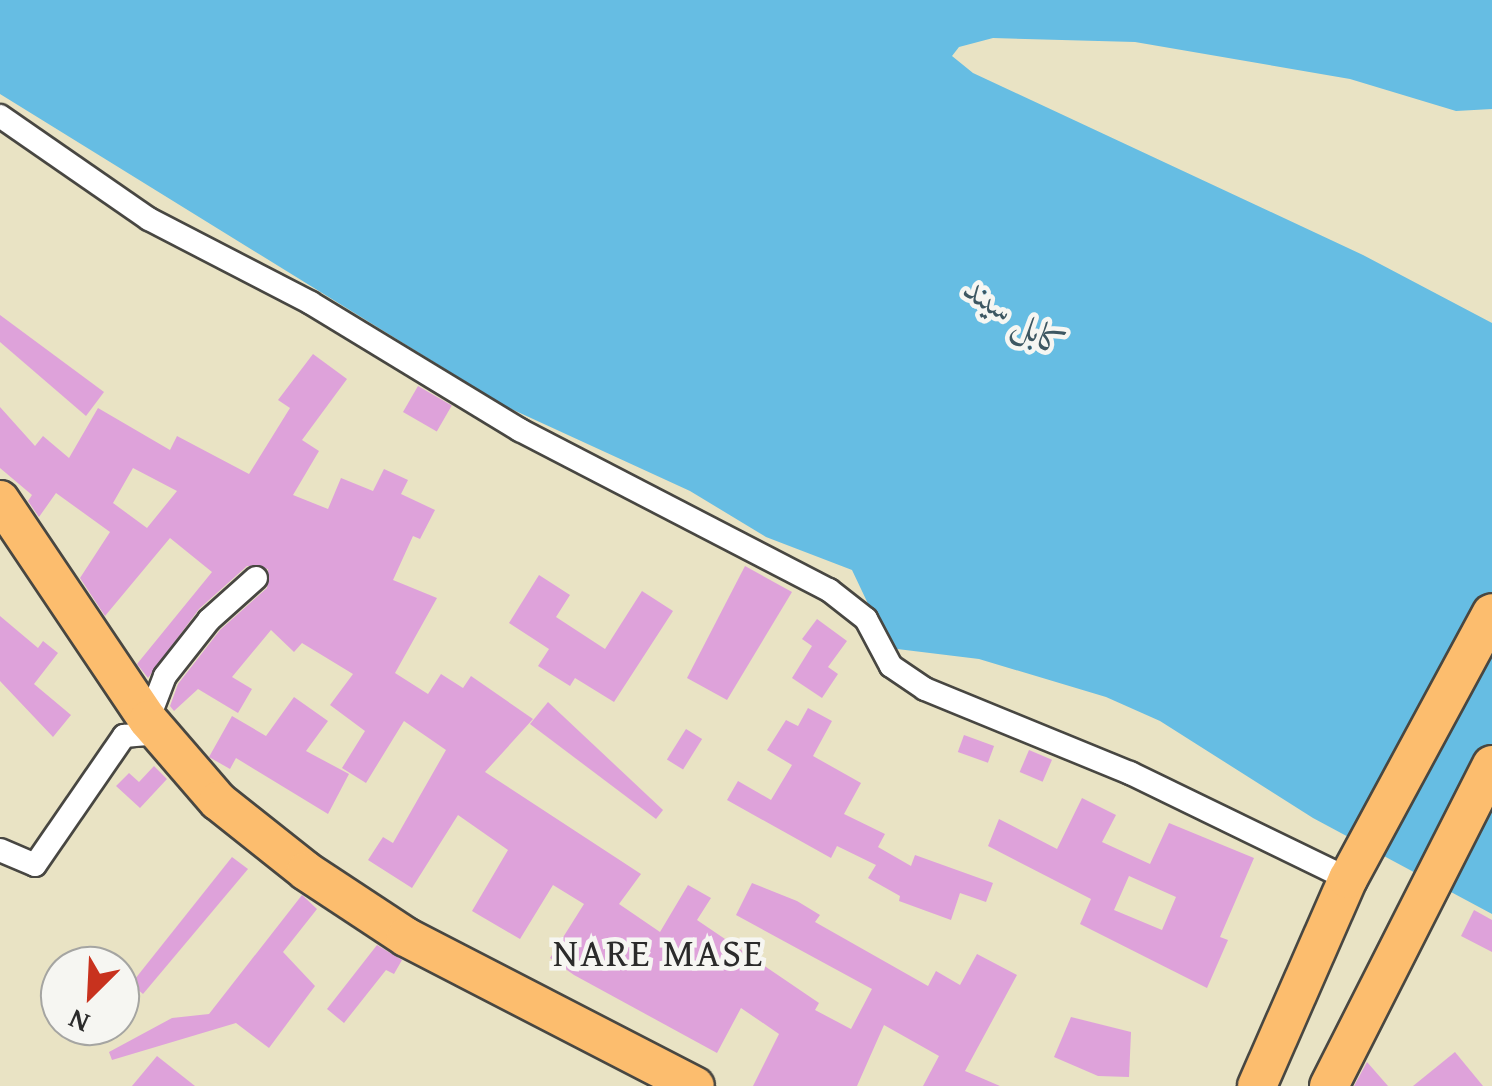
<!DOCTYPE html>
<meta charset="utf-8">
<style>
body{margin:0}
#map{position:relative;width:1492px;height:1086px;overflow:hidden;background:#e9e3c4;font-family:"Gentium Book Plus",Amiri,serif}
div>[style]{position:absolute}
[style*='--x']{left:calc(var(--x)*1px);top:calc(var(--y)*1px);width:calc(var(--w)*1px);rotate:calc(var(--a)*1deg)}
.water>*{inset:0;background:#66bde3}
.building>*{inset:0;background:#dea2da;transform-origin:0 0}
.roads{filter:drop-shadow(2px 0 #484742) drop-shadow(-2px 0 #484742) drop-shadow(0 2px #484742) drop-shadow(0 -2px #484742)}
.minor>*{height:22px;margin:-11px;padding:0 11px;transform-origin:11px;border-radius:11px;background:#fff}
.primary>*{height:38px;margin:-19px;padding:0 19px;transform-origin:19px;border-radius:19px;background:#fcbd6e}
span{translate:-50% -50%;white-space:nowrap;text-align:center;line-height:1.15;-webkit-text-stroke:9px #f6f6f2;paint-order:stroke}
.water-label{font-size:35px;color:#3d5762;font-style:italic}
.quarter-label{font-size:38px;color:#2b2b2b;letter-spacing:2.5px}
.north{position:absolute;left:40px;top:946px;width:100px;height:100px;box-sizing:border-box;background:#f6f6f2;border:2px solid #a5a5a2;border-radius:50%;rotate:204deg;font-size:28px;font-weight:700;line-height:40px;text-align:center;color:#2b2b2b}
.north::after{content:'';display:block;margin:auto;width:35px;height:45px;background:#c8321e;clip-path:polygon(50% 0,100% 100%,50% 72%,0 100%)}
</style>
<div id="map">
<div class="water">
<i style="clip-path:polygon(0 0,1492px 0,1492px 109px,1456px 111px,1350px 79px,1135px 42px,993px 38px,959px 47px,952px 56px,973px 73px,1363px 255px,1492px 323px,1492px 914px,1313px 818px,1160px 721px,1106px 697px,979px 659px,889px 648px,852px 570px,766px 537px,690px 491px,505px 406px,0 94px)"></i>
</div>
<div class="building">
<i style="clip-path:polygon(0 315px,104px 392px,86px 416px,0 342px)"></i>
<i style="clip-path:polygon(evenodd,313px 354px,347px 379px,302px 440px,319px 451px,293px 495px,328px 509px,341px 478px,373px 491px,384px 469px,408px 480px,401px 494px,435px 510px,420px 539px,413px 536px,393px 580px,437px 598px,395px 673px,428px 694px,441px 674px,463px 688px,471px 676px,533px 719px,485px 772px,641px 874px,619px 904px,660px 932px,688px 885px,711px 898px,697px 920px,819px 1003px,815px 1010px,851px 1029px,872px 989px,736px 915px,752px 883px,797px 901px,820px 915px,815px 922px,928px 986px,936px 971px,960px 985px,977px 954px,1017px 975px,965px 1071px,1000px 1086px,923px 1086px,939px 1056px,884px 1025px,857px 1086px,753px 1086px,779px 1034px,741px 1008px,717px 1053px,574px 975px,550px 958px,584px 904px,553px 885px,520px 939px,472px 911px,508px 850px,458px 815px,412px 888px,368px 860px,383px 837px,393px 843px,446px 750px,404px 721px,366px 783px,342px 768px,365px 731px,330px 705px,353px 674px,302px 643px,294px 652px,271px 630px,232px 677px,252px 689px,238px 713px,198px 689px,174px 711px,170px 706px,178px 684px,220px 630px,267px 588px,268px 569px,247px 566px,199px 609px,148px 678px,137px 664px,212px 572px,170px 538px,105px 616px,80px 578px,110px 532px,56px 493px,39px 517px,28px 501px,32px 495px,0 468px,0 407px,35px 446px,43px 436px,69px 458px,98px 408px,170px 450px,177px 436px,249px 474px,290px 408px,278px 400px,313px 354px,133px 468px,177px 491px,147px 528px,113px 503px,133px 468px)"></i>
<i style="left:418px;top:386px;width:39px;height:30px;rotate:30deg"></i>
<i style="clip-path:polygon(745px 566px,792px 592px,727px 700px,687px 678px)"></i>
<i style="clip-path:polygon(539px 575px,570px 595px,556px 617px,605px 649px,642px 591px,673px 611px,614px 702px,575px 678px,570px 686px,538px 666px,549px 649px,509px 623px)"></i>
<i style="clip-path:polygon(0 616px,38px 648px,43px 641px,58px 653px,34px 684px,71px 715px,53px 737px,0 681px)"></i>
<i style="clip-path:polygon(817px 619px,847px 641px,828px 667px,838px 674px,822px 698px,792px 678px,812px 646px,802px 639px)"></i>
<i style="clip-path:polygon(294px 697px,328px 721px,306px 751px,349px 774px,328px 814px,236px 758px,230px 769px,209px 757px,232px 716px,266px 736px)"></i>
<i style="clip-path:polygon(548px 702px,663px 810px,656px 819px,530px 724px)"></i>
<i style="clip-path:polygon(808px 708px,832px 721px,813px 756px,861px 783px,844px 814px,885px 834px,878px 847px,911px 866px,915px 855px,993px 883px,986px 902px,960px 893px,951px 920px,899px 901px,900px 896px,868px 878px,876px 865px,837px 846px,831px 858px,727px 800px,738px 781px,771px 800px,792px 765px,767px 750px,786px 720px,798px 726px)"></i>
<i style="left:686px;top:729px;width:19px;height:36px;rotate:32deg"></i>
<i style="left:964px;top:735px;width:32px;height:18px;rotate:20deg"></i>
<i style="left:1029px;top:750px;width:25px;height:24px;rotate:23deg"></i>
<i style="clip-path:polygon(154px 766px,167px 779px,140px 808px,116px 786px,129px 773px,139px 782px)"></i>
<i style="clip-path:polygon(evenodd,1082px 798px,1116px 815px,1102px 842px,1150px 864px,1169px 823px,1254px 858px,1220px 937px,1228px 940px,1207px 988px,1080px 924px,1091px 899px,988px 846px,999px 819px,1057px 849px,1082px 798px,1129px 876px,1176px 897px,1162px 930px,1114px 910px,1129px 876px)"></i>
<i style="clip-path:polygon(232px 857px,248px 869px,143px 994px,131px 984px)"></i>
<i style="clip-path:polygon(302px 895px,317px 909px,283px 952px,315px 986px,269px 1048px,236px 1023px,112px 1060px,109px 1052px,172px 1018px,209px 1014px)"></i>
<i style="clip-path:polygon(1474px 910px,1492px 920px,1492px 952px,1461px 936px)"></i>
<i style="clip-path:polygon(377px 945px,402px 960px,394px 974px,386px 970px,344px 1023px,327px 1009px)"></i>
<i style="clip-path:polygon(1071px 1017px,1131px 1032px,1129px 1077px,1098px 1076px,1054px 1057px)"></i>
<i style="clip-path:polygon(1455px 1052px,1483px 1086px,1413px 1086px)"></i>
<i style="clip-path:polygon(157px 1056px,195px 1086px,132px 1086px)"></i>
<i style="clip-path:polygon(1367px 1062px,1388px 1086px,1354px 1086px)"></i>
</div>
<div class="roads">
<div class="minor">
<i style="--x:0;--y:116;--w:181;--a:34.7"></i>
<i style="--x:149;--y:219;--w:182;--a:27.4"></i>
<i style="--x:311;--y:303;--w:245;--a:31.3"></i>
<i style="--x:520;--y:430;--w:348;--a:27.4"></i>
<i style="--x:829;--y:590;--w:47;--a:38.1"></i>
<i style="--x:866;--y:619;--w:53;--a:62"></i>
<i style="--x:891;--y:666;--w:41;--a:34.1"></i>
<i style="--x:925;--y:689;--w:222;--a:22.3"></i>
<i style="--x:1130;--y:773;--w:242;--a:25.9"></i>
<i style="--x:148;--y:720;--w:47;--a:-68.9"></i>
<i style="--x:165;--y:676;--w:71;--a:-51.8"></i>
<i style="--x:209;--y:620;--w:63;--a:-41.8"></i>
<i style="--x:0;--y:850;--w:38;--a:23"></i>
<i style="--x:35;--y:865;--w:157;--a:-55.4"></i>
<i style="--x:124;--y:736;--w:35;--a:-5"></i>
</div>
<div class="primary">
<i style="--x:0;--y:500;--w:265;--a:56.1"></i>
<i style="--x:148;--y:720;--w:107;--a:49.2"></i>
<i style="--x:218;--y:801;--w:112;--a:38.5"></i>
<i style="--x:306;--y:871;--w:120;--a:33.4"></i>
<i style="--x:406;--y:937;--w:325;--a:27.3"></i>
<i style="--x:1257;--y:1086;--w:226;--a:-66.3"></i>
<i style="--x:1348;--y:879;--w:302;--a:-61.6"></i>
<i style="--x:1329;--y:1086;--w:360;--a:-63.1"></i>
</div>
</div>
<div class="water-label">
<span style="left:1016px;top:317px;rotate:34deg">کابل سيند</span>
</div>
<div class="quarter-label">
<span style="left:659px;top:953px">NARE MASE</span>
</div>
<div class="north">N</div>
</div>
